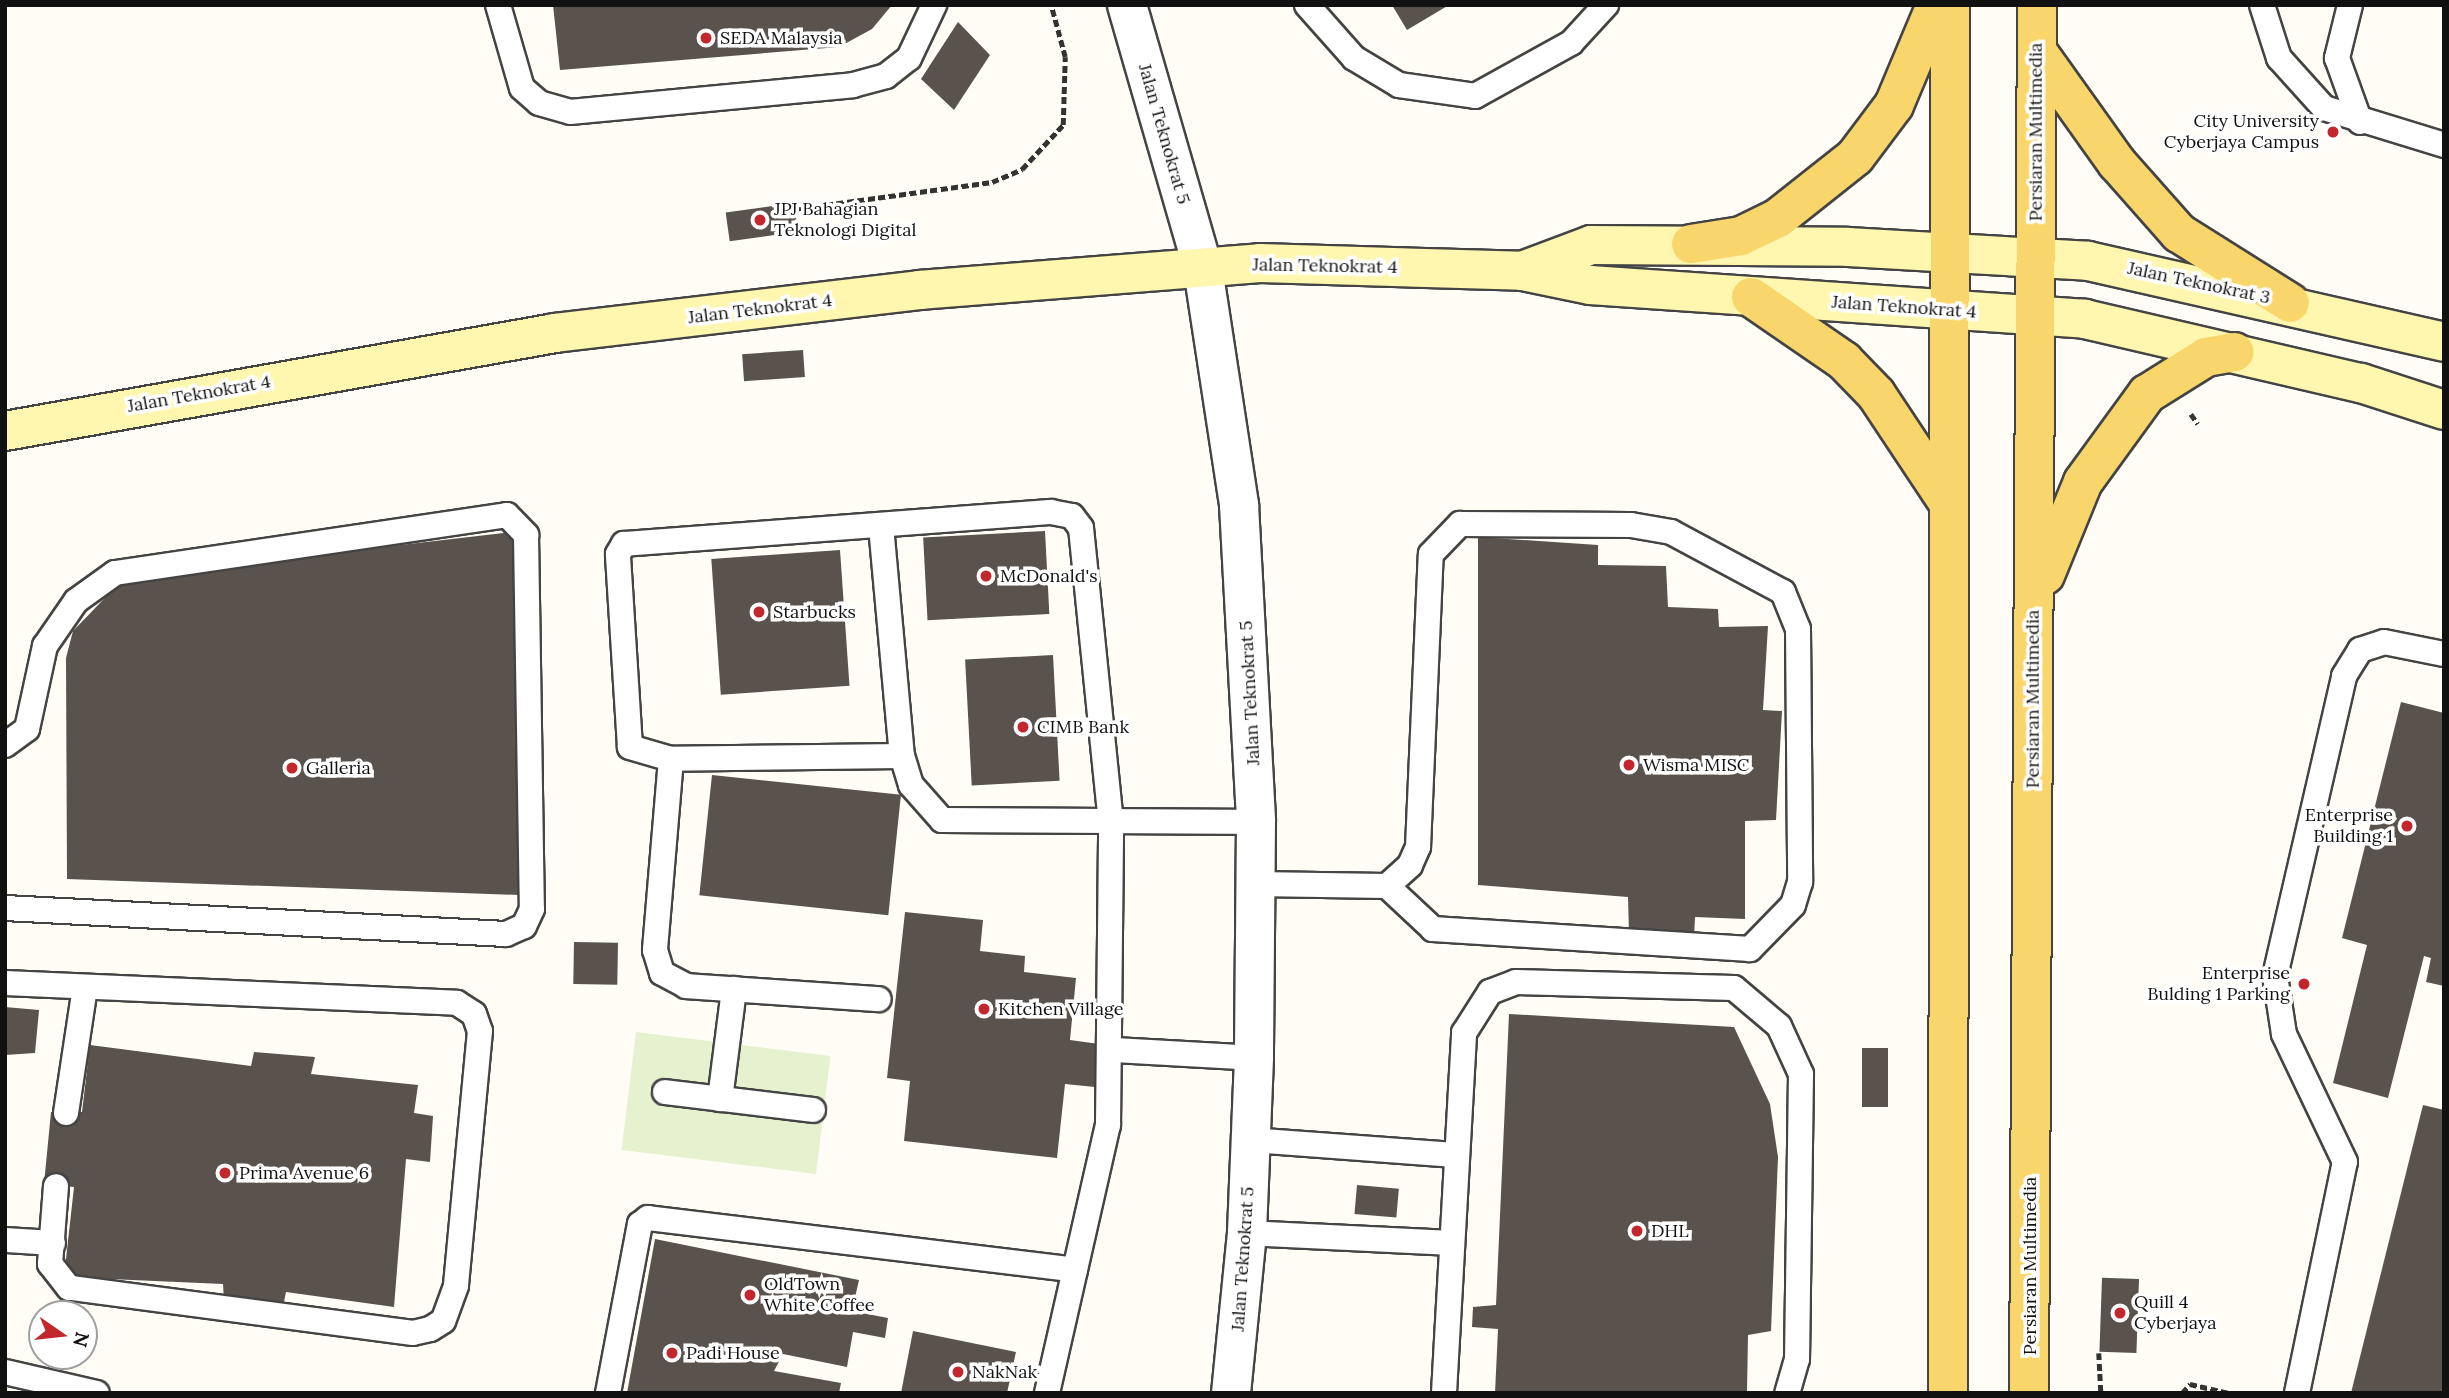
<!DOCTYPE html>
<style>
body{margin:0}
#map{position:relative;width:2449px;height:1398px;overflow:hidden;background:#fffdf5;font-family:Lora,serif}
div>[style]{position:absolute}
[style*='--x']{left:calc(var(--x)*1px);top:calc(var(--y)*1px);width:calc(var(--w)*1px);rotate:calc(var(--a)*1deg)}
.pitch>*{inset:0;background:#e6f2cf;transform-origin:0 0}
.building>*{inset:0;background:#5a524d;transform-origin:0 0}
.path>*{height:4.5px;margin-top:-2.25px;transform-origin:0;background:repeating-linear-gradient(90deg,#333 0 7px,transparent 0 10.5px)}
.roads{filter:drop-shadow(2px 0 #444) drop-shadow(-2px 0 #444) drop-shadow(0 2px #444) drop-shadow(0 -2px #444)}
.lane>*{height:24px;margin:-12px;padding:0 12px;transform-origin:12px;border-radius:12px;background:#fff}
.street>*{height:38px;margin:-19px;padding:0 19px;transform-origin:19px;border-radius:19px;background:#fff}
.secondary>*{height:38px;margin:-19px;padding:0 19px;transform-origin:19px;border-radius:19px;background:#fff6b0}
.primary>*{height:38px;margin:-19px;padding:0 19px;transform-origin:19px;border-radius:19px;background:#f9d66b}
.dots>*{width:19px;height:19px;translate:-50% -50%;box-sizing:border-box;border:4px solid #fff;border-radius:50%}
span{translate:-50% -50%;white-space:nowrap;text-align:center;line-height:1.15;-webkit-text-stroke:7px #fff;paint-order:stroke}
.poi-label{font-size:18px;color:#111}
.left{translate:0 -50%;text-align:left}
.right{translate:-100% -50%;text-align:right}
.street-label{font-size:18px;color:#111}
.frame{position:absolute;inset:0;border:7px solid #111;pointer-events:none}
.north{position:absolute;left:28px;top:1300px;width:70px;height:70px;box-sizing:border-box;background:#fff;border:2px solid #a0a0a0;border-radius:50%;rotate:104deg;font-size:19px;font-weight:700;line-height:28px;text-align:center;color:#111}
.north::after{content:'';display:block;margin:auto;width:24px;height:32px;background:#c4262e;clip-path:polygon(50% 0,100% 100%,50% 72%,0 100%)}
</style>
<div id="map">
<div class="pitch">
<i style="left:636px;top:1032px;width:196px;height:119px;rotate:7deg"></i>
</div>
<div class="building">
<i style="clip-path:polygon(553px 5px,892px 5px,872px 29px,839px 47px,560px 70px)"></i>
<i style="clip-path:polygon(1392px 5px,1449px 5px,1407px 30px)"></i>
<i style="clip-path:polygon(958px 22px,990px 55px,954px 110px,921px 79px)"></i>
<i style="left:794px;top:203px;width:29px;height:69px;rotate:82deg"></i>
<i style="left:803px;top:350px;width:27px;height:61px;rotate:86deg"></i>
<i style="left:1045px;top:531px;width:83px;height:122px;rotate:87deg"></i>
<i style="clip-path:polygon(513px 532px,519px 895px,67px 879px,66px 658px,73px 631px,125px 577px)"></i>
<i style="clip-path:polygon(1478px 537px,1598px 545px,1598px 565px,1666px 566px,1668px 607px,1718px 609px,1719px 627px,1768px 626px,1763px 710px,1782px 711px,1776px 820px,1745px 821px,1745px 919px,1695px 917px,1694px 938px,1629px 934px,1628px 897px,1478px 885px)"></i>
<i style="left:840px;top:550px;width:136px;height:129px;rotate:86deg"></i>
<i style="left:1053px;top:655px;width:126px;height:88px;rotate:87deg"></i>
<i style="clip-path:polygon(2401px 702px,2444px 713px,2444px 986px,2426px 982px,2431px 958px,2424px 956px,2388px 1098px,2333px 1083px,2367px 945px,2342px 938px)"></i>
<i style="left:712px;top:775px;width:190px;height:121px;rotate:6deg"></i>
<i style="clip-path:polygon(905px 912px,983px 920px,980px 951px,1025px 956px,1024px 972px,1076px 978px,1070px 1040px,1099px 1044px,1095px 1087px,1065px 1084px,1057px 1158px,904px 1141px,910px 1081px,887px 1078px)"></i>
<i style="left:574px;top:942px;width:44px;height:42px;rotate:1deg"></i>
<i style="clip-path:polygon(5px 1007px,39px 1010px,35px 1053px,5px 1055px)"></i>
<i style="clip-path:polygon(1509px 1014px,1734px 1027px,1770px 1104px,1778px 1157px,1771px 1331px,1748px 1335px,1747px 1393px,1495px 1393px,1498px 1329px,1472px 1327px,1473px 1307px,1496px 1305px)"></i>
<i style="clip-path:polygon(90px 1045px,251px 1066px,254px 1052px,315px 1057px,311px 1074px,418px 1085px,414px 1113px,433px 1116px,430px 1162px,406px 1159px,394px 1307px,286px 1292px,283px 1307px,224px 1301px,223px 1284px,64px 1277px,74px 1187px,44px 1184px,51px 1112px,82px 1112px)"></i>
<i style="left:1862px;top:1048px;width:26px;height:59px"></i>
<i style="clip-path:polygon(2423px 1105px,2444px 1110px,2444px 1393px,2351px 1393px)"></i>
<i style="left:1357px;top:1185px;width:42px;height:29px;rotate:5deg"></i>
<i style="clip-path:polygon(655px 1239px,859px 1280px,852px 1311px,888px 1318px,885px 1338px,853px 1332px,847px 1367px,783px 1354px,774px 1371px,841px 1383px,839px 1393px,627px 1393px)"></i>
<i style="left:2139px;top:1279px;width:74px;height:37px;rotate:92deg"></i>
<i style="clip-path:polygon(913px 1331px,1016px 1352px,1007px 1393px,901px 1393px)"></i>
</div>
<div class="path">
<i style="--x:795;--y:209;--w:199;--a:-7.8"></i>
<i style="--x:992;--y:182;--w:33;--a:-23"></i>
<i style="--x:1022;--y:169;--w:60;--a:-47"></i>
<i style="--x:1063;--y:125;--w:68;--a:-88.3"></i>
<i style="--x:1065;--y:57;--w:54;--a:-105.1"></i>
<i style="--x:2191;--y:414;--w:12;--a:55"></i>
<i style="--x:2099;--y:1353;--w:40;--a:87.1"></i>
<i style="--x:2182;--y:1393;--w:12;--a:-48"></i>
<i style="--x:2190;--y:1384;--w:40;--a:13"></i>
</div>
<div class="roads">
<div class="lane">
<i style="--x:498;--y:5;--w:86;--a:73.9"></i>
<i style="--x:522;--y:88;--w:23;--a:41"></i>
<i style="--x:539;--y:103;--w:32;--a:16"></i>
<i style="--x:570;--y:112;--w:284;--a:-5.4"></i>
<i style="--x:853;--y:85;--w:34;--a:-15"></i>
<i style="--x:886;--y:76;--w:29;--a:-38"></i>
<i style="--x:909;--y:58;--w:59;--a:-64.7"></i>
<i style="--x:1307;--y:5;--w:71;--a:48.4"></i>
<i style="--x:1354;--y:58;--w:52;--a:31"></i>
<i style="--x:1399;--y:85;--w:77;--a:8.2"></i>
<i style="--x:1475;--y:96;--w:110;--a:-28.9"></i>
<i style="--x:1571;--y:43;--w:52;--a:-47.4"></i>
<i style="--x:2262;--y:5;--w:56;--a:72.2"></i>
<i style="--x:2279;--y:58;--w:67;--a:48"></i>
<i style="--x:2324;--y:108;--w:126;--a:17.1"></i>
<i style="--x:2350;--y:5;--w:55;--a:103.8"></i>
<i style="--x:2337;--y:58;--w:68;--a:70.2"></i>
<i style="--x:1051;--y:512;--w:21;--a:11"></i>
<i style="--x:1072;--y:516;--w:15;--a:53"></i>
<i style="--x:1081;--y:528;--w:295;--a:84.2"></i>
<i style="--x:1111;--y:821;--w:169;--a:-179.7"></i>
<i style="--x:942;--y:820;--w:47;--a:-131.5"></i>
<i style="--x:911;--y:785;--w:30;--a:-107"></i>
<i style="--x:902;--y:756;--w:231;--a:179.3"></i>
<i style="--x:671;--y:759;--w:43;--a:-163.7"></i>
<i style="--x:630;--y:747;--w:193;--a:-93.6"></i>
<i style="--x:618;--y:554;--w:12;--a:-59"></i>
<i style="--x:624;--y:544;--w:428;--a:-4.3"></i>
<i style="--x:881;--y:526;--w:231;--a:84.8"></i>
<i style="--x:5;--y:745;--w:27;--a:-36"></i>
<i style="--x:27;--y:729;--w:85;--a:-77.8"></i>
<i style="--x:45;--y:646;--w:55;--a:-55.4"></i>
<i style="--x:76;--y:601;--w:48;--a:-35.7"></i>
<i style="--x:115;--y:573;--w:396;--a:-8.4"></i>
<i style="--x:507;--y:515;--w:28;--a:46"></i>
<i style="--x:526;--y:535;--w:374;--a:89.1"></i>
<i style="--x:532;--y:909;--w:19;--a:115"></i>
<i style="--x:524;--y:926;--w:20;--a:156"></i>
<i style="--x:506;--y:934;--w:502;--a:-177.03"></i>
<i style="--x:671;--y:759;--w:192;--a:94.8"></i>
<i style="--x:655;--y:950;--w:24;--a:73"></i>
<i style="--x:662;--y:973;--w:27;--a:28"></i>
<i style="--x:686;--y:986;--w:193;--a:3.9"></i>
<i style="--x:1255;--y:884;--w:132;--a:0.9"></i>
<i style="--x:1387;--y:886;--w:31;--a:-42"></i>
<i style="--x:1410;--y:865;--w:20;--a:-66"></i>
<i style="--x:1418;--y:847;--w:293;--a:-87.5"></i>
<i style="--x:1431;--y:554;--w:42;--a:-46"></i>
<i style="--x:1460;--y:524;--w:171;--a:0.3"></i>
<i style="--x:1631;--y:525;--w:41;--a:9.9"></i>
<i style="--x:1671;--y:532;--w:127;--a:28.2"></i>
<i style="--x:1783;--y:592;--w:40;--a:68"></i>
<i style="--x:1798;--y:629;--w:253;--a:89.5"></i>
<i style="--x:1800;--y:882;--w:24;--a:107"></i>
<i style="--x:1793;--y:905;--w:62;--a:134.3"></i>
<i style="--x:1750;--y:949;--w:318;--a:-176.4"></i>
<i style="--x:1433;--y:929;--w:63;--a:-136.9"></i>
<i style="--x:5;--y:983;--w:452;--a:2.5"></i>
<i style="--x:457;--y:1003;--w:20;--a:33"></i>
<i style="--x:474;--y:1014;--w:18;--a:71"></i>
<i style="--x:480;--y:1031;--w:256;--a:95.4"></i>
<i style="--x:456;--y:1286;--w:37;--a:110"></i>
<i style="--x:443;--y:1321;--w:15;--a:148"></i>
<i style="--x:430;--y:1329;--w:17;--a:167"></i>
<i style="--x:413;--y:1333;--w:347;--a:-172.5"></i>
<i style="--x:69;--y:1288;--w:31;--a:-128"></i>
<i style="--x:50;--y:1264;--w:78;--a:-85.6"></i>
<i style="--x:1113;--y:1050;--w:141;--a:3.2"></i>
<i style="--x:665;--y:1092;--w:149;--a:6.9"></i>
<i style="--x:720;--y:1099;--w:111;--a:-82.7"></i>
<i style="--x:66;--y:1113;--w:127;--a:-81.4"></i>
<i style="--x:1251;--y:1140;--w:206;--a:4.2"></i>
<i style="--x:1247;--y:1233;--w:204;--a:2.8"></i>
<i style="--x:5;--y:1240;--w:48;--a:3.6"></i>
<i style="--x:5;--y:1372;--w:94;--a:12.9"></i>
<i style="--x:608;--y:1393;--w:172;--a:-79.3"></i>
<i style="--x:640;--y:1224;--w:10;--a:-37"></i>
<i style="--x:648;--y:1218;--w:430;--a:6.9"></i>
<i style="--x:1047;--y:1393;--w:275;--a:-77.2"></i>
<i style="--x:1108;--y:1125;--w:304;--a:-89.4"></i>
<i style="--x:1111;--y:821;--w:145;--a:0.4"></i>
<i style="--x:1444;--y:1393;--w:361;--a:-86.8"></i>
<i style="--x:1464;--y:1033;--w:49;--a:-57.6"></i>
<i style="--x:1490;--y:992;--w:28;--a:-21"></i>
<i style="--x:1516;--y:982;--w:218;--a:1.6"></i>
<i style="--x:1734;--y:988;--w:59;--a:40.2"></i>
<i style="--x:1779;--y:1026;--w:53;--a:65.4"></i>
<i style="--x:1801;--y:1074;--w:285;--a:90.8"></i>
<i style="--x:1797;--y:1359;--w:35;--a:106"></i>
<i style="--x:2297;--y:1393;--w:236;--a:-78.3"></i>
<i style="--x:2345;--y:1162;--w:142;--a:-115.5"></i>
<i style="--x:2284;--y:1034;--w:59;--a:-98.8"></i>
<i style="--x:2275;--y:976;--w:308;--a:-77"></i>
<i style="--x:2344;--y:676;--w:31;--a:-58"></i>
<i style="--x:2360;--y:650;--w:25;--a:-18"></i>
<i style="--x:2384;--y:642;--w:61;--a:11.3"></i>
</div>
<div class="street">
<i style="--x:1127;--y:5;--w:275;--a:73.9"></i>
<i style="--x:1203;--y:269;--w:239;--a:81.3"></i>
<i style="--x:1239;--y:505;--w:317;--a:86.9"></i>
<i style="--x:1256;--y:822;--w:236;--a:90.5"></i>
<i style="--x:1254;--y:1058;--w:175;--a:92.3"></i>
<i style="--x:1247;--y:1233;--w:161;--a:95.7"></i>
</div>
<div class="secondary">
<i style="--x:1522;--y:271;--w:74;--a:-20.6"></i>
<i style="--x:1591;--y:245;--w:257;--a:0.4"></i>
<i style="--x:1848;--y:247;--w:240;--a:3.3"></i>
<i style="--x:2088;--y:261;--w:365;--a:12.8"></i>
<i style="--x:5;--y:431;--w:559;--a:-10.1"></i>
<i style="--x:555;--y:333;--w:367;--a:-6.7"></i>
<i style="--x:919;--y:290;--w:342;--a:-4.5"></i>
<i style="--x:1260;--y:263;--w:262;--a:1.7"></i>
<i style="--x:1522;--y:271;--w:69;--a:11.6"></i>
<i style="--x:1590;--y:285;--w:496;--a:3.9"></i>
<i style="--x:2085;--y:319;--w:283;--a:13.1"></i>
<i style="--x:2361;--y:383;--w:87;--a:18"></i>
</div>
<div class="primary">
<i style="--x:2037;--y:51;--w:138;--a:54.5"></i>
<i style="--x:2117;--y:163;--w:94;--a:48.5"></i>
<i style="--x:2179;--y:233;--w:131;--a:32.2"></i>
<i style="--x:1691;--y:244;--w:51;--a:-9.1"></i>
<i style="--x:1741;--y:236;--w:41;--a:-25.9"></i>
<i style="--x:1778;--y:218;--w:98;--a:-38.4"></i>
<i style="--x:1855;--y:157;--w:65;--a:-53.1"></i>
<i style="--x:1894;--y:105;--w:108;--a:-67.2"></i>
<i style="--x:1751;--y:297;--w:113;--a:34.5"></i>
<i style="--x:1844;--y:361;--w:46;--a:45.9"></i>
<i style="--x:1876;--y:394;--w:132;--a:56.4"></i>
<i style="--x:2045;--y:575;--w:100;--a:-67.8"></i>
<i style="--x:2083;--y:482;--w:109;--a:-54"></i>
<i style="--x:2147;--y:394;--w:70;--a:-32.1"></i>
<i style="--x:2206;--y:357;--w:29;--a:-10"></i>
<i style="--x:1948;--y:1393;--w:1388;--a:-89.92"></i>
<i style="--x:2029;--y:1393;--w:1388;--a:-89.67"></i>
</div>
</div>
<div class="dots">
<i style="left:706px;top:38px;background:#c4262e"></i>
<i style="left:2333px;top:132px;background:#c4262e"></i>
<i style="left:760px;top:220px;background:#c4262e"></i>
<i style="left:986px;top:576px;background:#c4262e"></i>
<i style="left:759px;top:612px;background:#c4262e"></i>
<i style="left:1023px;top:727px;background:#c4262e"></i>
<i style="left:1629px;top:765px;background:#c4262e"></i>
<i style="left:292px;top:768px;background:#c4262e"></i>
<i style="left:2407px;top:826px;background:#c4262e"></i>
<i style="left:2304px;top:984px;background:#c4262e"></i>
<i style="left:984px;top:1009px;background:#c4262e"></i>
<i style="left:225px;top:1173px;background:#c4262e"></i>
<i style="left:1637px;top:1231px;background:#c4262e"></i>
<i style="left:750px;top:1295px;background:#c4262e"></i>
<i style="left:2120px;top:1313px;background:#c4262e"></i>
<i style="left:672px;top:1353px;background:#c4262e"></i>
<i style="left:958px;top:1372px;background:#c4262e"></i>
</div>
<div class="poi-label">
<span class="left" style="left:720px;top:38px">SEDA Malaysia</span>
<span class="right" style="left:2319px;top:132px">City University<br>Cyberjaya Campus</span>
<span class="left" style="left:774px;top:220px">JPJ Bahagian<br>Teknologi Digital</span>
<span class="left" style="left:1000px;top:576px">McDonald's</span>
<span class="left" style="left:773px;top:612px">Starbucks</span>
<span class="left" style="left:1037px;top:727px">CIMB Bank</span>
<span class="left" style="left:1643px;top:765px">Wisma MISC</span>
<span class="left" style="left:306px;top:768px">Galleria</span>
<span class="right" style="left:2393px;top:826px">Enterprise<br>Building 1</span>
<span class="right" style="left:2290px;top:984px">Enterprise<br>Bulding 1 Parking</span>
<span class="left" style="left:998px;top:1009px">Kitchen Village</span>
<span class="left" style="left:239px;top:1173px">Prima Avenue 6</span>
<span class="left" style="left:1651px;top:1231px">DHL</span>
<span class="left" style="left:764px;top:1295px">OldTown<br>White Coffee</span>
<span class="left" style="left:2134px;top:1313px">Quill 4<br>Cyberjaya</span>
<span class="left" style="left:686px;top:1353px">Padi House</span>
<span class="left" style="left:972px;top:1372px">NakNak</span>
</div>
<div class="street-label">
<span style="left:2036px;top:132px;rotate:-90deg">Persiaran Multimedia</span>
<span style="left:1164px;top:134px;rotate:74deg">Jalan Teknokrat 5</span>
<span style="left:1325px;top:266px;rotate:1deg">Jalan Teknokrat 4</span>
<span style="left:2199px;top:283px;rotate:12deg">Jalan Teknokrat 3</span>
<span style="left:1904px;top:307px;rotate:4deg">Jalan Teknokrat 4</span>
<span style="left:760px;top:309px;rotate:-7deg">Jalan Teknokrat 4</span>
<span style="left:199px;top:394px;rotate:-10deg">Jalan Teknokrat 4</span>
<span style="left:1250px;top:693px;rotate:-93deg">Jalan Teknokrat 5</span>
<span style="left:2033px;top:699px;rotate:-90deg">Persiaran Multimedia</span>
<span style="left:1243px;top:1259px;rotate:-86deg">Jalan Teknokrat 5</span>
<span style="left:2030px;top:1266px;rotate:-90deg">Persiaran Multimedia</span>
</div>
<div class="frame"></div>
<div class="north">N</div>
</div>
